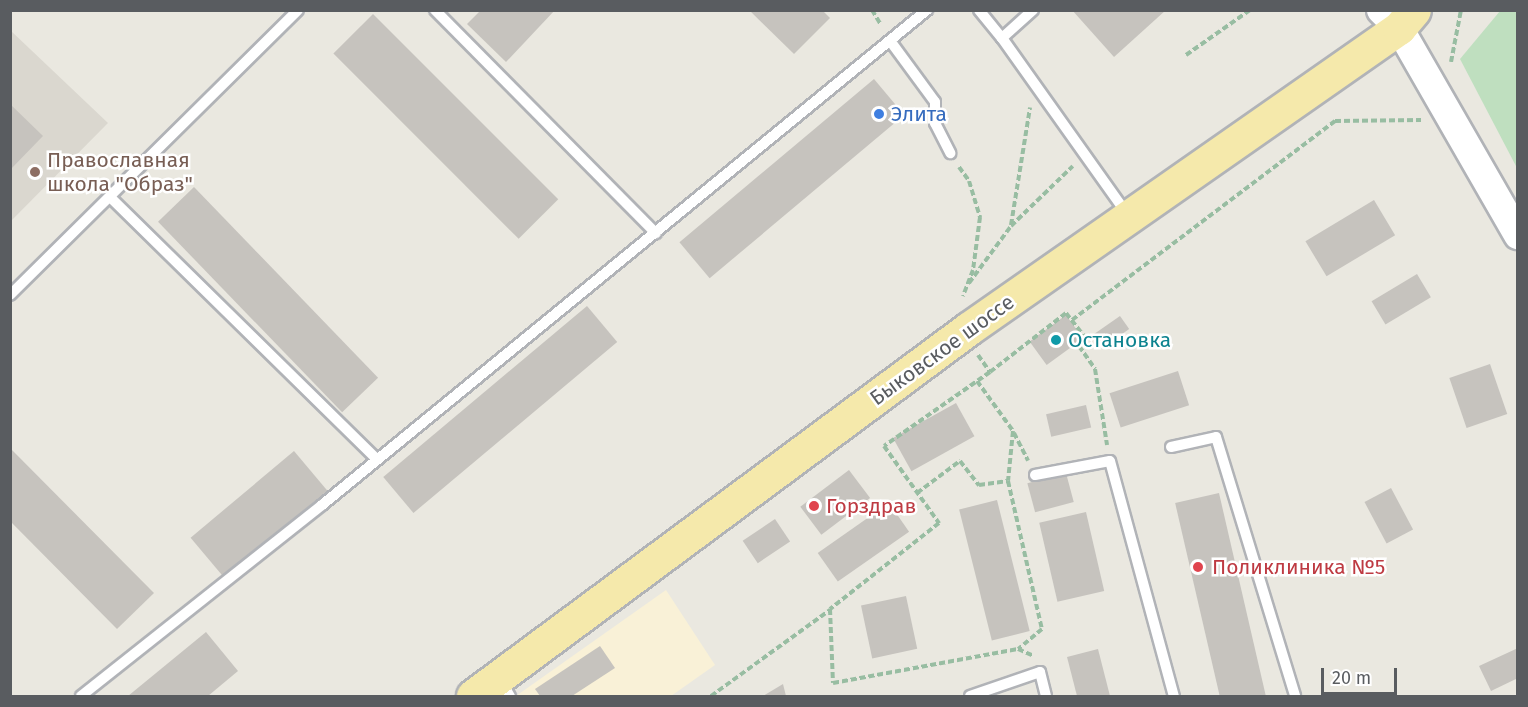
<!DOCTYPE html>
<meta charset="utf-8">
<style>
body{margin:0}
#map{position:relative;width:1528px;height:707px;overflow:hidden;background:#eae8e0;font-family:"Fira Sans",sans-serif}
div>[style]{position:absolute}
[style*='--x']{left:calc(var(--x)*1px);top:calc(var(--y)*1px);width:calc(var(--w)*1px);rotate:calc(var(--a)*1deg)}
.commercial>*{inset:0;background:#f9f1d7}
.education>*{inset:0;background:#dad7cf}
.green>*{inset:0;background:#bfdfbf}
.building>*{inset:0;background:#c6c3be;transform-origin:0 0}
.path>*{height:4px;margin-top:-2px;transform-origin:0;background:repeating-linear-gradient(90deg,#98bda2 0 6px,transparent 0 9px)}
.roads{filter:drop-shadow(2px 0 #b1b3b7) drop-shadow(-2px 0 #b1b3b7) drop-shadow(0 2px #b1b3b7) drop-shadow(0 -2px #b1b3b7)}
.lane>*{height:10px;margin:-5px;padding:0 5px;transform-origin:5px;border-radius:5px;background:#fff}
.secondary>*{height:28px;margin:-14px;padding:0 14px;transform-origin:14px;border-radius:14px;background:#fff}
.primary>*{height:33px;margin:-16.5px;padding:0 16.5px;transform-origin:16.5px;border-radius:16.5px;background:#f5e9ab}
.dots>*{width:16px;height:16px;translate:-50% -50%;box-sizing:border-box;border:3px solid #fff;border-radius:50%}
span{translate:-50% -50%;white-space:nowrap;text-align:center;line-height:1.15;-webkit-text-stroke:5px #fff;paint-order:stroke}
.shop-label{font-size:21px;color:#366cbe}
.left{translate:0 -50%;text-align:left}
.education-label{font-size:21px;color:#785e54}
.culture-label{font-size:21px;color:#0d838f}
.street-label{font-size:21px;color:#595c60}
.health-label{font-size:21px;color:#be3a42}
.frame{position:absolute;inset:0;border:12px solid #595c60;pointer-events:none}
.scale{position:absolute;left:1321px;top:668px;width:76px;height:27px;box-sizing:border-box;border:3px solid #595c60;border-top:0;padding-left:8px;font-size:18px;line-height:21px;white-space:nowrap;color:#595c60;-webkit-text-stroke:4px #fff;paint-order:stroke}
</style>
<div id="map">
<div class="commercial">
<i style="clip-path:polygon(666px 590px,715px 665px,671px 696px,516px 696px)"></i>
</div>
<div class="education">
<i style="clip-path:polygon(10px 30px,108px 123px,11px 221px,10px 221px)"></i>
</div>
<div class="green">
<i style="clip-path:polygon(1500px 11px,1517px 11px,1517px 168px,1460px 59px)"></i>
</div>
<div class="building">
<i style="clip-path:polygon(481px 10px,555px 10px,506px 62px,467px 24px)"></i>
<i style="clip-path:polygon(749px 10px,822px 10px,830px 18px,794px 54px)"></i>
<i style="clip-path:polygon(1072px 10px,1166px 10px,1114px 57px)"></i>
<i style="left:373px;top:14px;width:262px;height:56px;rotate:45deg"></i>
<i style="left:874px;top:79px;width:47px;height:254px;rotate:50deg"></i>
<i style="clip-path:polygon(10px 104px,43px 136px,10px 170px)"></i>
<i style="left:194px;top:187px;width:265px;height:50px;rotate:46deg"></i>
<i style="left:1374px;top:200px;width:41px;height:80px;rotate:59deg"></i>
<i style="left:1417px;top:274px;width:27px;height:53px;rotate:59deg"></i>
<i style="left:587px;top:306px;width:47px;height:266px;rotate:50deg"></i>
<i style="left:1066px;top:315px;width:29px;height:45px;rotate:54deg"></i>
<i style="left:1120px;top:316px;width:16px;height:32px;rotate:55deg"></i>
<i style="left:1490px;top:364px;width:53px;height:43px;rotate:71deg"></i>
<i style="left:1178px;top:371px;width:36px;height:72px;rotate:72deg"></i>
<i style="left:956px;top:403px;width:38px;height:72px;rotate:61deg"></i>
<i style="left:1086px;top:405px;width:23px;height:41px;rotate:77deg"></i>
<i style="clip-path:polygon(10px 448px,154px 593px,117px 629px,10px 521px)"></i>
<i style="left:294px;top:451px;width:52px;height:135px;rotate:50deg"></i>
<i style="left:849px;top:470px;width:35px;height:61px;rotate:53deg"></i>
<i style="left:1066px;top:473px;width:30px;height:40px;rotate:75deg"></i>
<i style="left:1391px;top:488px;width:47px;height:30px;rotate:62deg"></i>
<i style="left:1219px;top:493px;width:208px;height:45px;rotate:77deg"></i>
<i style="left:997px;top:500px;width:135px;height:39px;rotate:76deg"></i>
<i style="left:889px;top:503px;width:35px;height:87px;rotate:55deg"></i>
<i style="left:1086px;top:512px;width:81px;height:48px;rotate:77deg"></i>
<i style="left:775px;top:519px;width:27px;height:39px;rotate:56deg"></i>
<i style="left:906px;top:596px;width:54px;height:46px;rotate:78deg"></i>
<i style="clip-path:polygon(206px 632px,238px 671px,208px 696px,128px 696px)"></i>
<i style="clip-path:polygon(600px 646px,615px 668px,572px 696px,540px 696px,535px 689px)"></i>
<i style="clip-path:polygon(1518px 648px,1518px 678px,1491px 691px,1479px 666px)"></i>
<i style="clip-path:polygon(1098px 649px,1110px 696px,1077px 696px,1067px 657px)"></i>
<i style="clip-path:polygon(783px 684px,786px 696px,763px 696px)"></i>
</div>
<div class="path">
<i style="--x:872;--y:10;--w:17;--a:59"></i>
<i style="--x:1186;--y:55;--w:78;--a:-35.1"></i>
<i style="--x:1451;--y:62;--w:53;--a:-79.1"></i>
<i style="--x:959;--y:167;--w:17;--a:54"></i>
<i style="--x:969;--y:181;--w:38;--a:73"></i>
<i style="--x:980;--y:217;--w:53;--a:97.5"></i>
<i style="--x:973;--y:270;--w:28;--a:111"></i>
<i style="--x:1011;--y:225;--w:119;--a:-80.8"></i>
<i style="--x:969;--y:283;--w:71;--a:-53.6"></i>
<i style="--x:1011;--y:226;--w:86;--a:-44.1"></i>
<i style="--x:1072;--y:320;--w:330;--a:-37.1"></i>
<i style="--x:1335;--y:121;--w:86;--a:-0.7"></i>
<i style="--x:978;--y:355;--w:21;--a:55"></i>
<i style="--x:990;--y:372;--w:129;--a:145.1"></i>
<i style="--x:884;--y:446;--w:95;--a:54.5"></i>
<i style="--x:939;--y:523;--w:139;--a:141.7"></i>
<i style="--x:830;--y:609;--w:74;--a:87.7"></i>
<i style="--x:833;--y:683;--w:188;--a:-10.4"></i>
<i style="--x:1018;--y:649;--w:17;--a:24"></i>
<i style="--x:990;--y:372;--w:96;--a:-37.8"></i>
<i style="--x:1066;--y:313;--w:34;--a:52"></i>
<i style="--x:1087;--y:340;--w:10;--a:143"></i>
<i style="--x:1079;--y:346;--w:28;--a:55"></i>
<i style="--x:1095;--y:369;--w:77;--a:81"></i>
<i style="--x:977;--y:381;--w:62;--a:54.2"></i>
<i style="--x:1013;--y:431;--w:50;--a:95.7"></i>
<i style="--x:1014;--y:433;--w:31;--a:63"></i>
<i style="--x:917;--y:493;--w:54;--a:-36.7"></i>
<i style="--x:960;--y:461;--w:31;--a:52"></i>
<i style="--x:979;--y:485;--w:29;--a:-8"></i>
<i style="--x:1008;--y:481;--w:152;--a:77.1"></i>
<i style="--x:1042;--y:629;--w:31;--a:140"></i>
<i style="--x:711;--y:696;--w:147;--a:-35.9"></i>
</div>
<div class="roads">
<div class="lane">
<i style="--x:435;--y:10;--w:314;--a:45.3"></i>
<i style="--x:979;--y:10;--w:36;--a:51"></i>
<i style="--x:1033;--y:10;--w:42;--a:137.9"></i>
<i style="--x:1002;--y:38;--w:216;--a:54.6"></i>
<i style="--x:891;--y:42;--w:74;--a:53.7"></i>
<i style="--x:935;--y:102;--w:21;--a:90"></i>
<i style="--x:935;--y:123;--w:34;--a:63"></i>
<i style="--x:112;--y:199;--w:371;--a:44.5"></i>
<i style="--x:10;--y:295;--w:405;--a:-44.7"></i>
<i style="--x:1171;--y:447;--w:46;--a:-12.5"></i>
<i style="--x:1216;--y:437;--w:271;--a:73"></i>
<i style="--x:1035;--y:475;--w:76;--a:-10.6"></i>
<i style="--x:1110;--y:461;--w:244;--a:74.8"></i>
<i style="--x:500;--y:679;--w:20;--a:60"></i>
<i style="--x:81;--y:696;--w:308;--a:-38.4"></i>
<i style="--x:322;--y:505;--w:782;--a:-39.29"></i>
<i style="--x:970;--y:696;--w:74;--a:-18.9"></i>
<i style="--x:1040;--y:672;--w:25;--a:76"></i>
</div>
<div class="secondary">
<i style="--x:1381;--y:10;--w:25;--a:45"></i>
<i style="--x:1399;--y:28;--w:239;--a:60.1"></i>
</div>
<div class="primary">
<i style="--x:473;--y:696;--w:616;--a:-36.55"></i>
<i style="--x:968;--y:329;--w:526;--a:-34.93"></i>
<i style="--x:1399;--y:28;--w:23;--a:-50"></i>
</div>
</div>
<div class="dots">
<i style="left:879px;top:114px;background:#3f7fe0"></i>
<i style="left:35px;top:172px;background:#8d6e63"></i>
<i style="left:1056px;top:340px;background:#0f9aa8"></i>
<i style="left:814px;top:506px;background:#e0444e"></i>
<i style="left:1198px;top:567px;background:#e0444e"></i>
</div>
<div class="shop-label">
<span class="left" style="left:891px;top:114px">Элита</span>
</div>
<div class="education-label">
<span class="left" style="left:47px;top:172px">Православная<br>школа "Образ"</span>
</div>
<div class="culture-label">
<span class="left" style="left:1068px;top:340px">Остановка</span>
</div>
<div class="street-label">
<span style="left:942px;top:350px;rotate:-36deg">Быковское шоссе</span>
</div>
<div class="health-label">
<span class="left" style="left:826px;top:506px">Горздрав</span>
<span class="left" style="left:1212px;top:567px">Поликлиника №5</span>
</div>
<div class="frame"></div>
<div class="scale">20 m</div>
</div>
